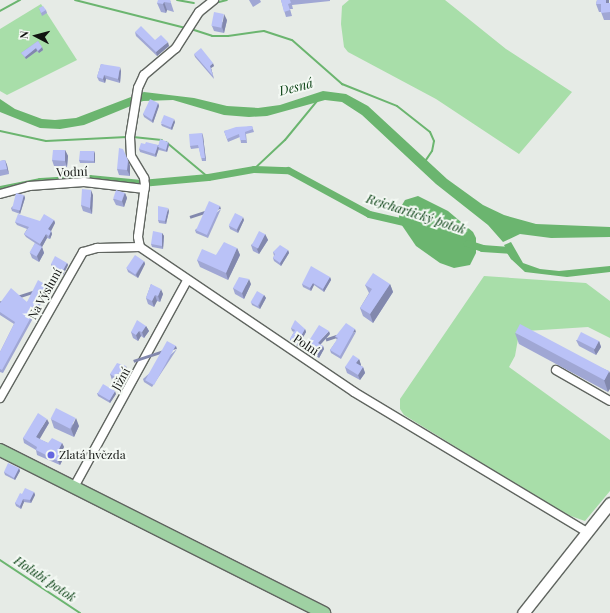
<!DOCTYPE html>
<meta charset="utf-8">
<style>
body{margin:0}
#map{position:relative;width:610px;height:613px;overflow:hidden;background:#e6ebe6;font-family:"Playfair Display",serif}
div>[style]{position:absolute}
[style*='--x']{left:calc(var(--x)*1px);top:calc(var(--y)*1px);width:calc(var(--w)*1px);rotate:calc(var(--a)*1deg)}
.green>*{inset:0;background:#a8dea9}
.water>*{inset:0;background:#6bb56f}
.stream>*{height:2px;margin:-1px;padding:0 1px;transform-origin:1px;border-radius:1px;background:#6bb56f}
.canal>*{height:7px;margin:-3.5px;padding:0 3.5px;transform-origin:3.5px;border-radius:3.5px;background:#6bb56f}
.roads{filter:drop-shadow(1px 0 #606560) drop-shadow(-1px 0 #606560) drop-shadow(0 1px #606560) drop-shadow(0 -1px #606560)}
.street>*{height:8px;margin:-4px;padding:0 4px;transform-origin:4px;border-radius:4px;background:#fff}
.secondary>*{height:11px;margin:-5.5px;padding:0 5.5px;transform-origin:5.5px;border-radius:5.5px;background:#fff}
.primary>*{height:12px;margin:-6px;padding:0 6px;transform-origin:6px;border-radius:6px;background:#9fd1a3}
.wall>*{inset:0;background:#a0a7d4}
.shaded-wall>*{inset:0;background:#8288ad;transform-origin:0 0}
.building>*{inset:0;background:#bac2f7;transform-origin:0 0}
.dots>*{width:11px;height:11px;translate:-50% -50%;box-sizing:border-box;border:2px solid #f3f8f3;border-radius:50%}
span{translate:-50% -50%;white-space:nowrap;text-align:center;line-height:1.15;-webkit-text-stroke:4px #f3f8f3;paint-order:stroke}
.street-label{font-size:12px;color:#111311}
.poi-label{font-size:12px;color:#111311}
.left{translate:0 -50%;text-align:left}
.water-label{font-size:13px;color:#073f11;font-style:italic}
.north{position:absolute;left:16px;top:16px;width:40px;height:40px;-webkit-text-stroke:3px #f3f8f3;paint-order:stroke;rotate:276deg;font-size:11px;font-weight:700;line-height:16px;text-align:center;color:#111311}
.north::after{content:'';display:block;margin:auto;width:14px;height:18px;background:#111311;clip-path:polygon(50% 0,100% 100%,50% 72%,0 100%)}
</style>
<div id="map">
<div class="green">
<i style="clip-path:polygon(349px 0,445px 0,506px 49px,572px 92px,519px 154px,436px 99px,348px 52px,344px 47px,341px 24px,342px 6px)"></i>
<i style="clip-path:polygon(41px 4px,77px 60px,7px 95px,0 91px,0 29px)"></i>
<i style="clip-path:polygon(484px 276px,586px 283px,610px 301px,610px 338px,588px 327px,526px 331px,518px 339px,515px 356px,509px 367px,610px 440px,610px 491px,585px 521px,568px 515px,490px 468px,404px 415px,400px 409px,400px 399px)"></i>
</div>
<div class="water">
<i style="clip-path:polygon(323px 91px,346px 94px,368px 106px,447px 179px,483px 205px,504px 215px,536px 224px,610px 227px,610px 237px,551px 238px,520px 234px,503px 242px,488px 225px,436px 184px,362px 115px,342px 102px,325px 100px,267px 116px,249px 117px,224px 115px,173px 100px,143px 101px,84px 125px,60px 129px,40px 128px,0 112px,0 99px,15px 109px,42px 119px,55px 120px,76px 118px,144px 92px,194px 98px,227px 106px,258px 108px,280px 105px)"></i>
<i style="clip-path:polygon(418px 196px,448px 211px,473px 232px,476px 238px,476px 253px,470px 265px,454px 268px,440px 263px,416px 246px,399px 221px,399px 210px,405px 200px)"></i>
<i style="clip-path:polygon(511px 242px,523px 263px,540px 269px,559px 271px,610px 266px,610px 272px,567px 277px,525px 272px,511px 259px,504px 245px)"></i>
</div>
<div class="stream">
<i style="--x:75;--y:0;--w:114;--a:14.2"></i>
<i style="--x:177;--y:0;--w:17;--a:10"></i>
<i style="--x:219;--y:2;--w:8;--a:-14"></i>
<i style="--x:0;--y:11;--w:23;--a:-29"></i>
<i style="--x:191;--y:29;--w:22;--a:18"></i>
<i style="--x:212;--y:36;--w:16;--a:0"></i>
<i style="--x:228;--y:36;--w:36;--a:-8"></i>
<i style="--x:264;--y:31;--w:29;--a:18"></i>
<i style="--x:292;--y:40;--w:67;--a:41.3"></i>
<i style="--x:342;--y:84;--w:59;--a:21.8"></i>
<i style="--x:397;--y:106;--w:42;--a:38.2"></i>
<i style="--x:430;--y:132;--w:10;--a:66"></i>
<i style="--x:434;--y:141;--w:10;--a:101"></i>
<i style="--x:432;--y:151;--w:11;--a:124"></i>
<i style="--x:0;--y:131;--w:47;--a:12.3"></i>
<i style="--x:46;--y:141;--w:81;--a:-2.8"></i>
<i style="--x:133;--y:137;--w:29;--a:6"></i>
<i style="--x:166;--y:142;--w:55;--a:39.8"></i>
<i style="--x:254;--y:169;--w:42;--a:-43.1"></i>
<i style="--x:285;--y:140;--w:50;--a:-50.6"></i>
<i style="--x:0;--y:560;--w:96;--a:33.5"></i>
</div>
<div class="canal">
<i style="--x:0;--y:189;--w:41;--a:-11.3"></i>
<i style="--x:40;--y:181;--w:49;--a:-3.5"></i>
<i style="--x:89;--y:178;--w:52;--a:5.5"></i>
<i style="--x:141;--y:183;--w:67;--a:-5.1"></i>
<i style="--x:208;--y:177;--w:47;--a:-9.9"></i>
<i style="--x:254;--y:169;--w:34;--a:2"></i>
<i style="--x:288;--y:170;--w:92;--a:28.5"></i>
<i style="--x:369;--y:214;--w:40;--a:13"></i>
<i style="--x:467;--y:243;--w:16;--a:18"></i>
<i style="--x:482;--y:248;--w:27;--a:4"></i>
<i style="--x:509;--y:250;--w:7;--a:56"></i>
</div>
<div class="roads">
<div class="street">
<i style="--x:214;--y:0;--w:19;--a:141"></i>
<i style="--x:199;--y:12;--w:43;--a:122.6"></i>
<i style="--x:176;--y:48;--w:42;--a:139.8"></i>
<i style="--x:144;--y:75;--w:14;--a:115"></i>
<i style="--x:138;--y:88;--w:50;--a:99.3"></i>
<i style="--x:130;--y:137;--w:19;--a:87"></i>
<i style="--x:131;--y:156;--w:26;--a:59"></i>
<i style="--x:144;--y:178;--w:7;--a:82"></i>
<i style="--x:145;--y:185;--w:52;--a:97.7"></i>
<i style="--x:138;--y:237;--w:10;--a:79"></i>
<i style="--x:140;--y:247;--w:258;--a:34.1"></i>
<i style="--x:354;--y:392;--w:272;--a:31"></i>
<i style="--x:0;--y:194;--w:30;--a:-15"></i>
<i style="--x:29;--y:186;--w:55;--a:-4.2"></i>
<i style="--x:84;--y:182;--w:61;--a:6.5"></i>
<i style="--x:556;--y:370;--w:62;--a:29.9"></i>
<i style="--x:0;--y:398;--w:168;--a:-60.4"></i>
<i style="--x:83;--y:252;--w:15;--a:-16"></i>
<i style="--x:97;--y:248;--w:43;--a:-1.3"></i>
<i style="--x:74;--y:487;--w:235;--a:-61.3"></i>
</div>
<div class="secondary">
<i style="--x:523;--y:613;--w:140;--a:-51.7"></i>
</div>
<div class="primary">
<i style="--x:0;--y:450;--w:363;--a:26.7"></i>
</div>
</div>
<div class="wall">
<i style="clip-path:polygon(170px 0,174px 12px,167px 10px,166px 13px,161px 12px,157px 3px)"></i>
<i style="clip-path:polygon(249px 0,260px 0,261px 2px,253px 7px)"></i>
<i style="clip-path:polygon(281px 0,330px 0,330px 1px,292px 5px,293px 9px,290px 9px,292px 16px,286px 17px)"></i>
<i style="clip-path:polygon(597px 0,609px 0,609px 3px,610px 3px,610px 20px,604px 20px,601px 12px,599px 12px,596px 4px)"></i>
<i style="clip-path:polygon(39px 8px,46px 10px,47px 13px,42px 16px)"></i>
<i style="clip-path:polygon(227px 20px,224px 33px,214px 31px,212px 26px)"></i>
<i style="clip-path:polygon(135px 32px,169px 46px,157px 56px,136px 36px)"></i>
<i style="clip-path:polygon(38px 41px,43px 50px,39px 53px,37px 51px,26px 59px,23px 55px,21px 53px)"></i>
<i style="clip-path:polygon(194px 54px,214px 66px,211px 68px,214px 79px,195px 57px)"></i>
<i style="clip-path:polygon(101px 64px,121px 71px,120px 83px,106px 79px,105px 83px,99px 81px,97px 77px)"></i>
<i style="clip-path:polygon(158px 103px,159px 106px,153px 123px,144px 117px,143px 114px)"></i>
<i style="clip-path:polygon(175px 122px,172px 130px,162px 126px,161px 124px)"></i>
<i style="clip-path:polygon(252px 126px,254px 132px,246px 134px,247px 143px,241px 143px,240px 137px,228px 142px,224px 131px)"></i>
<i style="clip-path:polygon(202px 133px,203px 136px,206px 161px,202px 161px,199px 148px,191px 149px,190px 146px)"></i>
<i style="clip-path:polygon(168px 142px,169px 145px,167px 152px,159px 150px,159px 149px,156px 157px,140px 152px,139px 149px,145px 144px,158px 145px)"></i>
<i style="clip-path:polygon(65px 150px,68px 156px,67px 167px,54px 166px,52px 160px)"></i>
<i style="clip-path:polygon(94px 151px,95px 154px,95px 163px,80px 163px,79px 160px)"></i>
<i style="clip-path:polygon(5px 160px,7px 165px,9px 174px,0 176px,0 161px)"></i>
<i style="clip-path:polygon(128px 160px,130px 166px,130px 176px,119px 175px,117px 169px)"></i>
<i style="clip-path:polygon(125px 193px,127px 198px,124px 207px,116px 205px,113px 199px)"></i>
<i style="clip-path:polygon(24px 195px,25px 198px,20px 214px,12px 211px,11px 208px)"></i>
<i style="clip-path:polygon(93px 195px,92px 214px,83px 211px,81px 205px)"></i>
<i style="clip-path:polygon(221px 209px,208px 238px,196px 233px,195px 230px)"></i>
<i style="clip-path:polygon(169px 211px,166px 224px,159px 223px,158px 220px)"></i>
<i style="clip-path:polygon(54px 220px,55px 223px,51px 231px,52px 234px,50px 239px,47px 238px,42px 247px,44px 253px,39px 262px,32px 258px,30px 253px,35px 243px,26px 237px,24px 234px,27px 229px,17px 225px,15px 222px,40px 221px)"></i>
<i style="clip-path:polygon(244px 220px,238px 233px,230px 229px,229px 226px)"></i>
<i style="clip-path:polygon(162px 233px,164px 236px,163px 249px,152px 247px,151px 244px)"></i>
<i style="clip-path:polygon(265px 234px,268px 240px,259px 254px,253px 251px,251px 245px)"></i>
<i style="clip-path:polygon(237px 248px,240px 255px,228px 280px,200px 267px,197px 260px,216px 255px)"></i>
<i style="clip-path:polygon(288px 250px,289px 253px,281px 266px,274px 261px,273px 258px,274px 256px,273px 252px)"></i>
<i style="clip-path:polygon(144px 261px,145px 264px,138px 278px,128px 272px,127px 269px)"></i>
<i style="clip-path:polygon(67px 263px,68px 265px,63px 275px,52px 267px,51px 264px)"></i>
<i style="clip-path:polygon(330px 277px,331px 280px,324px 292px,314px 285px,311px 291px,303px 287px,302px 284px)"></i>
<i style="clip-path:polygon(151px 284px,163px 294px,160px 302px,157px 301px,154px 307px,148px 304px,146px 298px)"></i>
<i style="clip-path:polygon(251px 284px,244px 299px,235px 294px,233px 288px)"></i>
<i style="clip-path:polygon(390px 284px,393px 292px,373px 323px,363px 316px,360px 308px,369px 293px,365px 285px)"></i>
<i style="clip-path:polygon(48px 286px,49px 289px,3px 373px,0 372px,0 352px,14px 324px,0 315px,0 303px,27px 302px)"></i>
<i style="clip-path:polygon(264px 295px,266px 298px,260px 309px,252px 305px,251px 302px)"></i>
<i style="clip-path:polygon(146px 326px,149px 331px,144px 338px,141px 336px,138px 341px,133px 338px,131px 332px)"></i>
<i style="clip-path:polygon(291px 328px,305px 329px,306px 332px,298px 346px,291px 342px,290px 339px,294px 332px,292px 331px)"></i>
<i style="clip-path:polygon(356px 332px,341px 359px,331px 353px,330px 350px,337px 340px,335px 337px)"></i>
<i style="clip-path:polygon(515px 333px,609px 371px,608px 392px,519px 344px)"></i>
<i style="clip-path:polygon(330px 334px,320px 345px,323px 346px,324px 349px,319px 358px,306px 350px,305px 347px)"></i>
<i style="clip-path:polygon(576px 340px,599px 341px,601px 347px,596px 355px,579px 346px)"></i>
<i style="clip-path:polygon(177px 349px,152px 387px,144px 382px,143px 379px)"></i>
<i style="clip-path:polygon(359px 359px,361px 365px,360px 365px,363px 367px,365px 373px,360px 380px,347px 373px,345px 367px)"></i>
<i style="clip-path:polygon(128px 372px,123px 381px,120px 379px,117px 383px,112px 380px,110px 374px)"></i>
<i style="clip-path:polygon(97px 393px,116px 394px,110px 403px,98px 396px)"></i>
<i style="clip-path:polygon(51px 419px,79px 426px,74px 437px,54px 428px)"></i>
<i style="clip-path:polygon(49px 423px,39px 439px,48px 443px,62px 443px,64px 447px,62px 450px,65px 455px,60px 465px,37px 455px,36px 450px,24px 443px,23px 438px)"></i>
<i style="clip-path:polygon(19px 468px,20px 471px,15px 480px,5px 475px,4px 472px)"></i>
<i style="clip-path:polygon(34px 492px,35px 495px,31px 503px,24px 502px,21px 509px,16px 506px,15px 503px,22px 494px)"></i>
</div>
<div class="shaded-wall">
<i style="clip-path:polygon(606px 0,609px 0,609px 2px,608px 11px,606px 3px)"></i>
<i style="clip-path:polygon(164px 2px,167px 10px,166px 13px,163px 4px)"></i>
<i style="clip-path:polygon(224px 14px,227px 20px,224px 33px,222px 27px)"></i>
<i style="clip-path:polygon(168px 42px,169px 46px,157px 56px,156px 52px)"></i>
<i style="clip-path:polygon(42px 47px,43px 50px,39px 53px,38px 51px)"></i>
<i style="clip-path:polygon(36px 48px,37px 51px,26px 59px,25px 57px)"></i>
<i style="clip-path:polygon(213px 63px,214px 66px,211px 68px,214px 79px,210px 66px)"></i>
<i style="clip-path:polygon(120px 67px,121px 71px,120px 83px,118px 79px)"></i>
<i style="clip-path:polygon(104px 75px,106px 79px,105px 83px,103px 79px)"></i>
<i style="clip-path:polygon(158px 103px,159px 106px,153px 123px,152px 120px)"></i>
<i style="clip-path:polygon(174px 119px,175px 122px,172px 130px,171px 128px)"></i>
<i style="clip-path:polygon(202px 133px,203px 136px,206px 161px,205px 158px)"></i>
<i style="clip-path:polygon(168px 142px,169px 145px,167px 152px,166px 150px)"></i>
<i style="clip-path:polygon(158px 145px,159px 148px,156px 157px,155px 154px)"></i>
<i style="clip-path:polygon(65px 150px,68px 156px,67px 167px,65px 161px)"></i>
<i style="clip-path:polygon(94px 151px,95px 154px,95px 163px,94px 161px)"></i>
<i style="clip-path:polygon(5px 160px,7px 165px,9px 174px,7px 169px)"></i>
<i style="clip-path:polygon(128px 160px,130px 166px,130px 176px,127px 170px)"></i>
<i style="clip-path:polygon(91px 190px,93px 195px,92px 214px,90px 208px)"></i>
<i style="clip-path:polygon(125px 193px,127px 198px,124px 207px,122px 201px)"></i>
<i style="clip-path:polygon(24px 195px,25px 198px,20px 214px,19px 211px)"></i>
<i style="left:220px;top:206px;width:3px;height:32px;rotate:72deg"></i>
<i style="clip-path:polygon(168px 208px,169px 211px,166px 224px,165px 221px)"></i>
<i style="clip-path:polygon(243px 217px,244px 220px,238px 233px,237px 230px)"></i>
<i style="clip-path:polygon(54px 220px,55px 223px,50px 233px,48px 229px)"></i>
<i style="clip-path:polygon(51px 231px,52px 234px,50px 239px,49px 236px)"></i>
<i style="clip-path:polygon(162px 233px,164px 236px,163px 249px,162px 246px)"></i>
<i style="clip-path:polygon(46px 234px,47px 238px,42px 247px,40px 244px)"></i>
<i style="clip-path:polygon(265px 234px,268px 240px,259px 254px,257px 249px)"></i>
<i style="clip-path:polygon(42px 247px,44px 253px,39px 262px,37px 256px)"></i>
<i style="clip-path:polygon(237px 248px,240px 255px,228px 280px,226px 273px)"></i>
<i style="clip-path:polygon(288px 250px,289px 253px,281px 266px,280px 263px)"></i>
<i style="clip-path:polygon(144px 261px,145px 264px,138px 278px,136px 275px)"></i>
<i style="clip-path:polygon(67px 263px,68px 265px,63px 275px,62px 272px)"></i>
<i style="clip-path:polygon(330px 277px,331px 280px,324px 292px,323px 289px)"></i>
<i style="clip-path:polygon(249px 279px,251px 284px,244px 299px,242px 293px)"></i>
<i style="clip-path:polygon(313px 283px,314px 285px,311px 291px,310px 288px)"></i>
<i style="clip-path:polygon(390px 284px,393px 292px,373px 323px,370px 314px)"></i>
<i style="left:48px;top:286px;width:3px;height:96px;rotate:72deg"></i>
<i style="clip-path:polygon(161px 289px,163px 294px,160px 302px,158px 296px)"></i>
<i style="clip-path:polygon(155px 295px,157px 301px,154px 307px,152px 301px)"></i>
<i style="clip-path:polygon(264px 295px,266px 298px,260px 309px,259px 306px)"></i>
<i style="clip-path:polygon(146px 326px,149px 331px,144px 338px,142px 332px)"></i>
<i style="clip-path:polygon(305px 329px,306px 332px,298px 346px,297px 343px)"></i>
<i style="left:355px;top:329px;width:3px;height:31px;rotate:72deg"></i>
<i style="clip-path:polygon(139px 331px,141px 336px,138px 341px,136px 335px)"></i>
<i style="clip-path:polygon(329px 331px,330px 334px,319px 346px,318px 343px)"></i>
<i style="clip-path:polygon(599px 341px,601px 347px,596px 355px,594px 350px)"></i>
<i style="left:176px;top:346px;width:3px;height:45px;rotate:72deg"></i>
<i style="clip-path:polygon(323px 346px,324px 349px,319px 358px,317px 355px)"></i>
<i style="clip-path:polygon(359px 359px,361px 365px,358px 369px,356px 363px)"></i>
<i style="clip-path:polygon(126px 366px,128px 372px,123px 381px,121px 375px)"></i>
<i style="clip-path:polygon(363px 367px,365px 373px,360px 380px,358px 375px)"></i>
<i style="clip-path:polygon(609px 371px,610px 373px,610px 389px,608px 392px,604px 380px)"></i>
<i style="clip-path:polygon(118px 373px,120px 379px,117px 383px,115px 377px)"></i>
<i style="clip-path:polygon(115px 391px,116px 394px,110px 403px,109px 400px)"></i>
<i style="clip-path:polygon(76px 418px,79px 426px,74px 437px,71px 429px)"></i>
<i style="clip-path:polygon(47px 419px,49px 423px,38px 442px,36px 437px)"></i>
<i style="clip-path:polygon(62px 443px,64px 447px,61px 453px,59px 449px)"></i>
<i style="clip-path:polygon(63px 450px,65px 455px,60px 465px,58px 461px)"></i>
<i style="clip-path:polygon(19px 468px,20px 471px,15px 480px,14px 478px)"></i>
<i style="clip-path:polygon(34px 492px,35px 495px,31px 503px,30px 500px)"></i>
<i style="clip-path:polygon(23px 499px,24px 502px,21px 509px,20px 506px)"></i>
</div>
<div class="building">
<i style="clip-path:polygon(158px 0,170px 0,171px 3px,164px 2px,163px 4px,157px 3px)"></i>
<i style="clip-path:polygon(281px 0,290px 0,291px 3px,288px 4px,290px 10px,284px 12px)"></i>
<i style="clip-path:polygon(597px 0,606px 0,606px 3px,610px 3px,610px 12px,601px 13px,601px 4px,596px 4px)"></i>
<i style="clip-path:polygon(43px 6px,46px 10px,41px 13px,39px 8px)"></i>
<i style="left:214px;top:12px;width:10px;height:14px;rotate:11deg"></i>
<i style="clip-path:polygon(141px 26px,155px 40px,161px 35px,168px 42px,156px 52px,135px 32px)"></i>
<i style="clip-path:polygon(38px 41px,42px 47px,38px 51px,36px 48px,25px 57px,21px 53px)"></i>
<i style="clip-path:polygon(201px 48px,213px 63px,210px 66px,213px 76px,194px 54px)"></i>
<i style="clip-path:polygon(101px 64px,120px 67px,118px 79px,104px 75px,103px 79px,97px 77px)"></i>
<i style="clip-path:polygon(150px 99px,158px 103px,152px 120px,143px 114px)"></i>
<i style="left:164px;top:115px;width:11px;height:9px;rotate:22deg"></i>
<i style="clip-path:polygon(252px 126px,253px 129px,245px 132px,246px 140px,240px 140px,239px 134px,227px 139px,224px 131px,236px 127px)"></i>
<i style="clip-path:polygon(202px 133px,205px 158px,201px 158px,198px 145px,190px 146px,189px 134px)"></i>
<i style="clip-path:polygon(160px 139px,168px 142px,166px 150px,158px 147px)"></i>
<i style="clip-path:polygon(146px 142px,158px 145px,155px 154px,139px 149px,141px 143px,145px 144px)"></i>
<i style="clip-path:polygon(119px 148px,123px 149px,128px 160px,127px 170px,117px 169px)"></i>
<i style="clip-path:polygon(53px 150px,65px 150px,65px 161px,52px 160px)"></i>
<i style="clip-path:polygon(80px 151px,94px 151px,94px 161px,79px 160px)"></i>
<i style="clip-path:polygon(5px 160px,7px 169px,0 170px,0 161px)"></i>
<i style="clip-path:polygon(82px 189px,91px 190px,90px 208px,81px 205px)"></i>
<i style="left:116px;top:190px;width:9px;height:9px;rotate:18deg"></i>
<i style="left:16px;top:193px;width:8px;height:16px;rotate:14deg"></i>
<i style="left:209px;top:201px;width:12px;height:32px;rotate:24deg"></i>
<i style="clip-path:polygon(158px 206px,168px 208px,165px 221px,158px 220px)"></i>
<i style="left:235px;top:213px;width:9px;height:14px;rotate:27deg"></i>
<i style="clip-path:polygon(18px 214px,40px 221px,44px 214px,54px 220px,48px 229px,51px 231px,49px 236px,46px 234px,40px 244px,24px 234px,29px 227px,15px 222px)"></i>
<i style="clip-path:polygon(153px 231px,162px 233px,162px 246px,151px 244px)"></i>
<i style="left:259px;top:231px;width:7px;height:16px;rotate:27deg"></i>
<i style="clip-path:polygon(224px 242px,237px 248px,226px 273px,197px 260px,202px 249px,216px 255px)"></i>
<i style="left:35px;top:243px;width:8px;height:11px;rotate:30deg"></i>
<i style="clip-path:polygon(280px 245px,288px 250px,280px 263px,273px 258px,275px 254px,273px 252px)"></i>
<i style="left:135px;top:255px;width:11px;height:16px;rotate:34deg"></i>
<i style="clip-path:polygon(55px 256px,67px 263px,62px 272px,51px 264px)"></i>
<i style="clip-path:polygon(311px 266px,330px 277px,323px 289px,313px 283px,310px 288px,302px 284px)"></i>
<i style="clip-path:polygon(373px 273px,390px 284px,370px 314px,360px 308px,372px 289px,365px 285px)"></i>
<i style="clip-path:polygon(239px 277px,249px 279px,242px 293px,233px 288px)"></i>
<i style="clip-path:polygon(38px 280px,48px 286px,2px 370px,0 369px,0 352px,15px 322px,0 312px,0 303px,11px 288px,27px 302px)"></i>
<i style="clip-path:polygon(151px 284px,161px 289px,158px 296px,155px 295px,152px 301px,146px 298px)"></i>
<i style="left:257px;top:291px;width:8px;height:13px;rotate:30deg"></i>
<i style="clip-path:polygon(137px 320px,146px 326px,142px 332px,139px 331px,136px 335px,131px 332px)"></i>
<i style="clip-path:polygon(295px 320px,305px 329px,297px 343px,290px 339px,295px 330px,291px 328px)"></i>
<i style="clip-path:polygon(346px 323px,355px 329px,340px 356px,330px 350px,338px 338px,335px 337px)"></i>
<i style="left:520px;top:324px;width:101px;height:10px;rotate:28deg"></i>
<i style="clip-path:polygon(319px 325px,329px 331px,318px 343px,323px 346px,317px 355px,305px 347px)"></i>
<i style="left:581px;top:332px;width:20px;height:9px;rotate:27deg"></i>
<i style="left:167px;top:341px;width:10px;height:45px;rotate:29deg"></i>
<i style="clip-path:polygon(353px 355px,359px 359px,356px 363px,363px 367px,358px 375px,345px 367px)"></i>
<i style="clip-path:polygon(117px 363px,126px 366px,121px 375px,118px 373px,115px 377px,110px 374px)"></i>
<i style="left:103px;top:384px;width:14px;height:11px;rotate:30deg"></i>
<i style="left:56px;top:408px;width:22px;height:12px;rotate:27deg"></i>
<i style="clip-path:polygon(38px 413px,47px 419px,36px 437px,48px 443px,52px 438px,62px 443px,59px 449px,63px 450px,58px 461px,36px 450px,37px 447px,23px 438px)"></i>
<i style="clip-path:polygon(8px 463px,19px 468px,14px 478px,4px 472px)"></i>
<i style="clip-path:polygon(25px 488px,34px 492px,30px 500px,23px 499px,20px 506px,15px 503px,20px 493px,22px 494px)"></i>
</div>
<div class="dots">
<i style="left:51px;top:455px;background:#6467e0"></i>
</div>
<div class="street-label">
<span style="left:72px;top:172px;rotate:-2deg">Vodní</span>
<span style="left:45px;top:294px;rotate:-61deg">Na Výsluní</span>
<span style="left:306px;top:345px;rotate:34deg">Polní</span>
<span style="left:121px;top:379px;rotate:-61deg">Jižní</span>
</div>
<div class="poi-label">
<span class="left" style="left:59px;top:455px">Zlatá hvězda</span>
</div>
<div class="water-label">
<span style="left:296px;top:87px;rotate:-15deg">Desná</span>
<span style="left:416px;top:214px;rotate:18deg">Rejchartický potok</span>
<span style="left:45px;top:579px;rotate:34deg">Holubí potok</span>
</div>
<div class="north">N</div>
</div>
